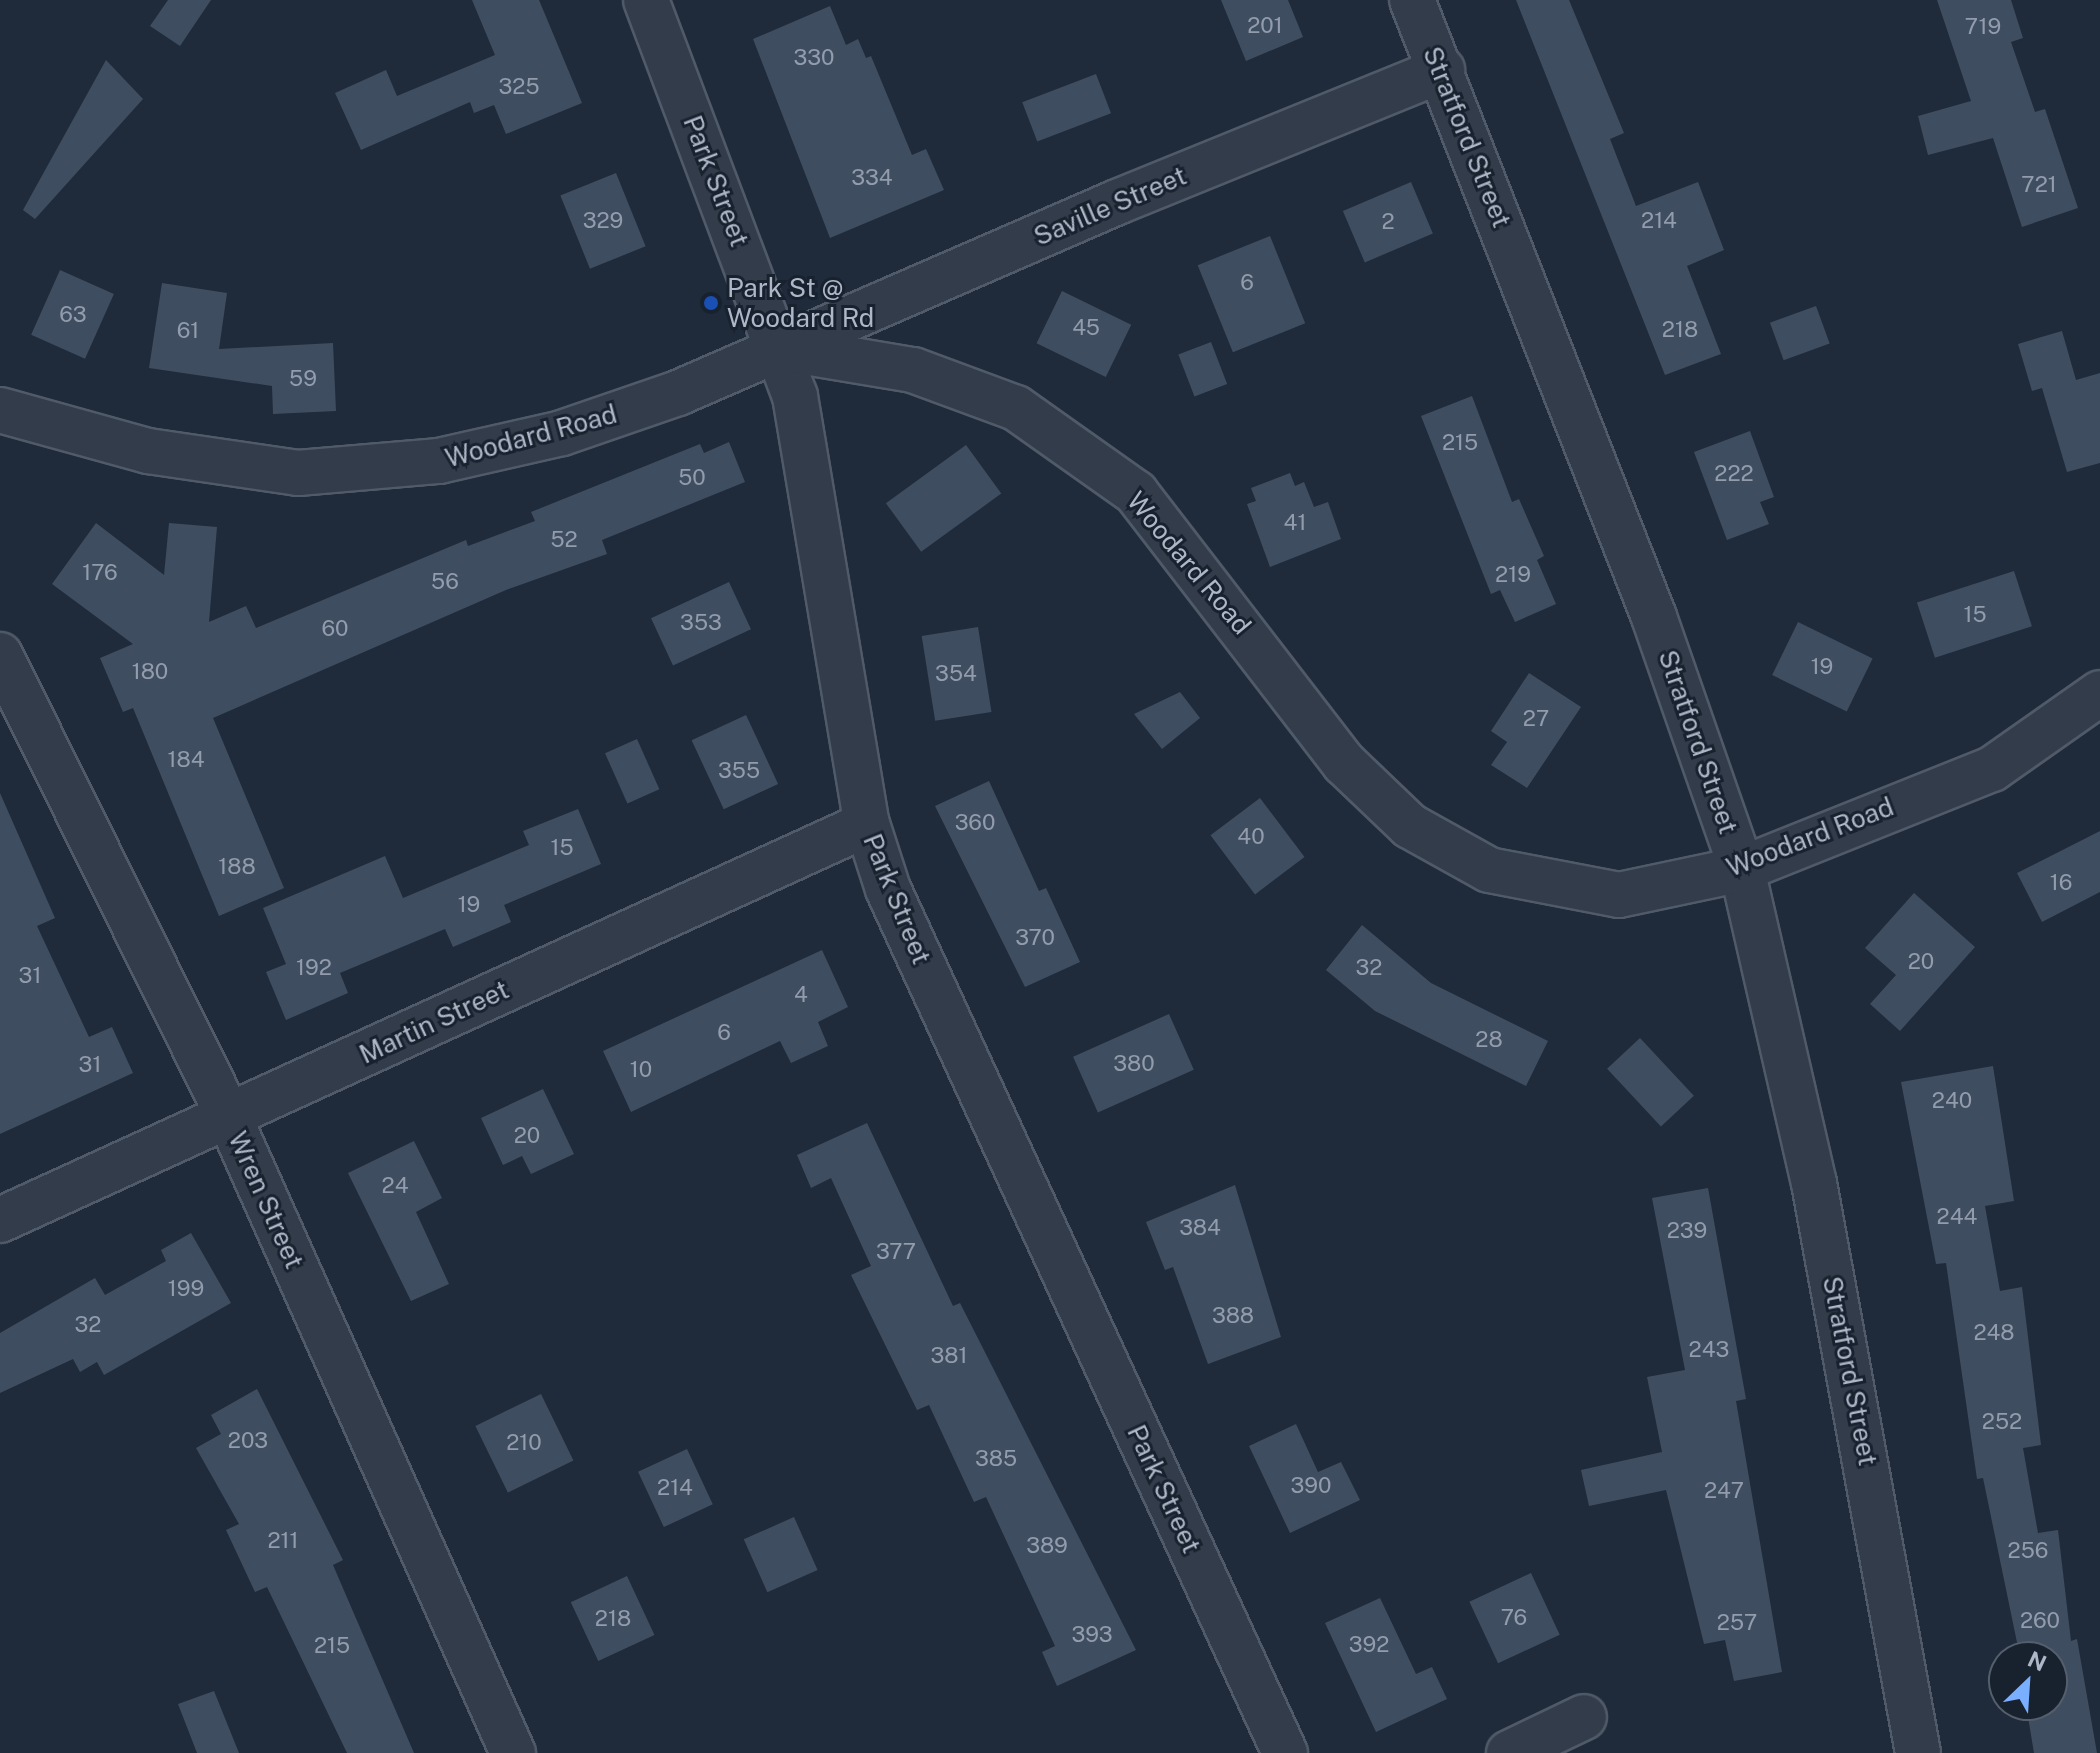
<!DOCTYPE html>
<style>
body{margin:0}
#map{position:relative;width:2100px;height:1753px;overflow:hidden;background:#1f2b3a;font-family:"Public Sans",sans-serif}
div>[style]{position:absolute}
[style*='--x']{left:calc(var(--x)*1px);top:calc(var(--y)*1px);width:calc(var(--w)*1px);rotate:calc(var(--a)*1deg)}
.building>*{inset:0;background:#3f4d60;transform-origin:0 0}
.roads{filter:drop-shadow(2px 0 #505a68) drop-shadow(-2px 0 #505a68) drop-shadow(0 2px #505a68) drop-shadow(0 -2px #505a68)}
.minor>*{height:44px;margin:-22px;padding:0 22px;transform-origin:22px;border-radius:22px;background:#333c4a}
.dots>*{width:22px;height:22px;translate:-50% -50%;box-sizing:border-box;border:4px solid #18222f;border-radius:50%}
span{translate:-50% -50%;white-space:nowrap;text-align:center;line-height:1.15;-webkit-text-stroke:6px #18222f;paint-order:stroke}
.number-label{font-size:22px;color:#929cad}
.number-label span{-webkit-text-stroke-width:0}
.street-label{font-size:26px;color:#adb7c7}
.poi-label{font-size:26px;color:#adb7c7}
.left{translate:0 -50%;text-align:left}
.north{position:absolute;left:1988px;top:1641px;width:80px;height:80px;box-sizing:border-box;background:#18222f;border:2px solid #545e6c;border-radius:50%;rotate:25deg;font-size:22px;font-weight:700;line-height:32px;text-align:center;color:#adb7c7}
.north::after{content:'';display:block;margin:auto;width:28px;height:36px;background:#7aaeff;clip-path:polygon(50% 0,100% 100%,50% 72%,0 100%)}
</style>
<div id="map">
<div class="building">
<i style="clip-path:polygon(168px 0,211px 0,180px 46px,150px 26px)"></i>
<i style="clip-path:polygon(472px 0,539px 0,582px 103px,506px 134px,494px 105px,474px 113px,470px 102px,361px 150px,335px 93px,386px 70px,397px 96px,495px 55px)"></i>
<i style="clip-path:polygon(1221px 0,1288px 0,1303px 37px,1246px 61px)"></i>
<i style="clip-path:polygon(1516px 0,1569px 0,1624px 133px,1610px 139px,1636px 206px,1698px 182px,1724px 250px,1687px 266px,1721px 354px,1665px 375px)"></i>
<i style="clip-path:polygon(1937px 0,2011px 0,2023px 38px,2011px 42px,2035px 112px,2045px 109px,2078px 208px,2022px 227px,1993px 138px,1928px 155px,1918px 116px,1971px 101px)"></i>
<i style="clip-path:polygon(830px 6px,846px 45px,858px 39px,866px 58px,871px 56px,912px 155px,926px 149px,944px 190px,830px 238px,753px 39px)"></i>
<i style="clip-path:polygon(106px 60px,143px 99px,35px 219px,23px 210px)"></i>
<i style="left:1096px;top:74px;width:42px;height:79px;rotate:69deg"></i>
<i style="left:616px;top:173px;width:79px;height:60px;rotate:68deg"></i>
<i style="left:1411px;top:182px;width:56px;height:74px;rotate:67deg"></i>
<i style="left:1270px;top:236px;width:94px;height:78px;rotate:68deg"></i>
<i style="left:60px;top:270px;width:59px;height:71px;rotate:24deg"></i>
<i style="clip-path:polygon(162px 283px,227px 293px,219px 349px,333px 343px,336px 411px,273px 414px,272px 386px,149px 368px)"></i>
<i style="left:1062px;top:291px;width:77px;height:58px;rotate:26deg"></i>
<i style="left:1816px;top:306px;width:40px;height:49px;rotate:70deg"></i>
<i style="clip-path:polygon(2062px 331px,2076px 380px,2100px 373px,2100px 463px,2067px 472px,2042px 388px,2032px 391px,2018px 344px)"></i>
<i style="left:1211px;top:342px;width:45px;height:35px;rotate:69deg"></i>
<i style="clip-path:polygon(1472px 396px,1512px 502px,1519px 499px,1544px 556px,1537px 560px,1556px 604px,1515px 622px,1500px 590px,1491px 594px,1421px 416px)"></i>
<i style="clip-path:polygon(1750px 431px,1774px 497px,1760px 502px,1769px 524px,1727px 540px,1694px 452px)"></i>
<i style="clip-path:polygon(729px 442px,745px 482px,602px 540px,607px 554px,506px 590px,213px 718px,284px 888px,219px 916px,133px 708px,123px 712px,100px 658px,133px 644px,52px 584px,96px 523px,164px 575px,169px 523px,217px 527px,209px 622px,246px 606px,256px 628px,466px 540px,468px 546px,535px 521px,531px 512px,700px 444px,704px 453px)"></i>
<i style="left:966px;top:445px;width:60px;height:99px;rotate:54deg"></i>
<i style="clip-path:polygon(1290px 473px,1295px 486px,1304px 482px,1314px 507px,1328px 502px,1341px 539px,1270px 567px,1247px 504px,1256px 501px,1251px 488px)"></i>
<i style="left:2014px;top:571px;width:58px;height:102px;rotate:72deg"></i>
<i style="left:729px;top:582px;width:52px;height:86px;rotate:65deg"></i>
<i style="left:1798px;top:622px;width:83px;height:59px;rotate:26deg"></i>
<i style="left:978px;top:627px;width:86px;height:57px;rotate:81deg"></i>
<i style="clip-path:polygon(1529px 673px,1581px 707px,1527px 788px,1491px 765px,1507px 742px,1491px 731px)"></i>
<i style="clip-path:polygon(1180px 692px,1200px 718px,1162px 749px,1134px 714px)"></i>
<i style="left:746px;top:715px;width:76px;height:60px;rotate:65deg"></i>
<i style="left:637px;top:739px;width:55px;height:35px;rotate:66deg"></i>
<i style="clip-path:polygon(989px 781px,1039px 891px,1046px 888px,1080px 962px,1025px 987px,935px 806px)"></i>
<i style="clip-path:polygon(0 793px,55px 918px,37px 926px,89px 1037px,112px 1027px,133px 1073px,0 1134px)"></i>
<i style="left:1260px;top:798px;width:74px;height:62px;rotate:53deg"></i>
<i style="clip-path:polygon(578px 809px,601px 864px,504px 905px,511px 922px,453px 947px,445px 929px,340px 973px,348px 993px,286px 1020px,266px 972px,286px 964px,263px 908px,385px 856px,403px 898px,529px 845px,523px 831px)"></i>
<i style="clip-path:polygon(2100px 831px,2100px 892px,2042px 922px,2017px 873px)"></i>
<i style="clip-path:polygon(1914px 893px,1975px 947px,1900px 1031px,1870px 1004px,1896px 975px,1865px 948px)"></i>
<i style="clip-path:polygon(1362px 925px,1431px 983px,1548px 1041px,1526px 1086px,1375px 1011px,1326px 970px)"></i>
<i style="clip-path:polygon(822px 950px,848px 1007px,818px 1022px,828px 1046px,791px 1063px,780px 1041px,631px 1112px,603px 1051px)"></i>
<i style="left:1169px;top:1014px;width:61px;height:105px;rotate:66deg"></i>
<i style="left:1640px;top:1038px;width:79px;height:45px;rotate:47deg"></i>
<i style="clip-path:polygon(1993px 1066px,2014px 1201px,1985px 1206px,2000px 1291px,2022px 1287px,2041px 1445px,2023px 1448px,2038px 1533px,2058px 1530px,2071px 1641px,2077px 1639px,2097px 1753px,2034px 1753px,2027px 1711px,2028px 1705px,2052px 1705px,2052px 1657px,2020px 1657px,1983px 1478px,1977px 1479px,1946px 1263px,1936px 1264px,1901px 1082px)"></i>
<i style="clip-path:polygon(543px 1089px,574px 1154px,531px 1174px,522px 1156px,503px 1165px,481px 1118px)"></i>
<i style="clip-path:polygon(867px 1123px,953px 1306px,960px 1303px,1136px 1650px,1057px 1686px,1042px 1652px,1055px 1646px,986px 1497px,974px 1502px,929px 1405px,917px 1410px,851px 1275px,871px 1266px,831px 1178px,811px 1188px,797px 1155px)"></i>
<i style="clip-path:polygon(414px 1141px,442px 1198px,416px 1212px,449px 1284px,411px 1301px,348px 1173px)"></i>
<i style="clip-path:polygon(1235px 1185px,1281px 1337px,1208px 1364px,1173px 1267px,1165px 1270px,1146px 1222px)"></i>
<i style="clip-path:polygon(1708px 1188px,1746px 1399px,1736px 1401px,1782px 1672px,1734px 1681px,1725px 1640px,1704px 1644px,1666px 1490px,1589px 1506px,1581px 1470px,1662px 1452px,1647px 1377px,1685px 1370px,1652px 1198px)"></i>
<i style="clip-path:polygon(191px 1233px,231px 1303px,104px 1375px,97px 1362px,80px 1372px,73px 1359px,0 1393px,0 1333px,95px 1278px,105px 1295px,166px 1261px,161px 1250px)"></i>
<i style="clip-path:polygon(257px 1389px,343px 1560px,333px 1565px,414px 1753px,347px 1753px,267px 1587px,255px 1592px,226px 1530px,239px 1524px,196px 1448px,221px 1434px,211px 1415px)"></i>
<i style="left:541px;top:1394px;width:74px;height:73px;rotate:64deg"></i>
<i style="clip-path:polygon(1296px 1424px,1318px 1472px,1341px 1462px,1360px 1500px,1290px 1533px,1249px 1446px)"></i>
<i style="left:687px;top:1449px;width:61px;height:54px;rotate:65deg"></i>
<i style="left:794px;top:1517px;width:58px;height:55px;rotate:66deg"></i>
<i style="left:1531px;top:1573px;width:68px;height:68px;rotate:65deg"></i>
<i style="left:627px;top:1576px;width:65px;height:62px;rotate:65deg"></i>
<i style="clip-path:polygon(1380px 1598px,1416px 1674px,1432px 1667px,1447px 1699px,1376px 1732px,1325px 1623px)"></i>
<i style="clip-path:polygon(214px 1691px,239px 1753px,197px 1753px,178px 1704px)"></i>
</div>
<div class="roads">
<div class="minor">
<i style="--x:646;--y:0;--w:423;--a:69.4"></i>
<i style="--x:795;--y:396;--w:434;--a:80.5"></i>
<i style="--x:867;--y:824;--w:68;--a:72.1"></i>
<i style="--x:888;--y:889;--w:951;--a:65.32"></i>
<i style="--x:1412;--y:0;--w:663;--a:68.58"></i>
<i style="--x:1654;--y:617;--w:267;--a:70.8"></i>
<i style="--x:1742;--y:869;--w:322;--a:77.1"></i>
<i style="--x:1814;--y:1183;--w:579;--a:79.66"></i>
<i style="--x:781;--y:348;--w:134;--a:9.5"></i>
<i style="--x:913;--y:370;--w:110;--a:20.3"></i>
<i style="--x:1016;--y:408;--w:147;--a:35.3"></i>
<i style="--x:1136;--y:493;--w:341;--a:52.4"></i>
<i style="--x:1344;--y:763;--w:91;--a:43.7"></i>
<i style="--x:1410;--y:826;--w:90;--a:29.1"></i>
<i style="--x:1489;--y:870;--w:132;--a:10.9"></i>
<i style="--x:1619;--y:895;--w:126;--a:-11.9"></i>
<i style="--x:1742;--y:869;--w:269;--a:-21.8"></i>
<i style="--x:1992;--y:769;--w:132;--a:-35.1"></i>
<i style="--x:0;--y:410;--w:154;--a:15.5"></i>
<i style="--x:148;--y:451;--w:152;--a:8.3"></i>
<i style="--x:298;--y:473;--w:142;--a:-4.9"></i>
<i style="--x:439;--y:461;--w:126;--a:-12.8"></i>
<i style="--x:562;--y:433;--w:123;--a:-19"></i>
<i style="--x:678;--y:393;--w:479;--a:-23.5"></i>
<i style="--x:1117;--y:202;--w:351;--a:-22.1"></i>
<i style="--x:0;--y:655;--w:516;--a:63.63"></i>
<i style="--x:229;--y:1117;--w:697;--a:65.94"></i>
<i style="--x:0;--y:1220;--w:953;--a:-24.55"></i>
<i style="--x:1509;--y:1753;--w:83;--a:-25.6"></i>
</div>
</div>
<div class="dots">
<i style="left:711px;top:303px;background:#1a4fb4"></i>
</div>
<div class="number-label">
<span style="left:1265px;top:26px">201</span>
<span style="left:1983px;top:27px">719</span>
<span style="left:814px;top:58px">330</span>
<span style="left:519px;top:87px">325</span>
<span style="left:872px;top:178px">334</span>
<span style="left:2039px;top:185px">721</span>
<span style="left:603px;top:221px">329</span>
<span style="left:1659px;top:221px">214</span>
<span style="left:1388px;top:222px">2</span>
<span style="left:1247px;top:283px">6</span>
<span style="left:73px;top:315px">63</span>
<span style="left:1086px;top:328px">45</span>
<span style="left:1680px;top:330px">218</span>
<span style="left:188px;top:331px">61</span>
<span style="left:303px;top:379px">59</span>
<span style="left:1460px;top:443px">215</span>
<span style="left:1734px;top:474px">222</span>
<span style="left:692px;top:478px">50</span>
<span style="left:1295px;top:523px">41</span>
<span style="left:564px;top:540px">52</span>
<span style="left:100px;top:573px">176</span>
<span style="left:1513px;top:575px">219</span>
<span style="left:445px;top:582px">56</span>
<span style="left:1975px;top:615px">15</span>
<span style="left:701px;top:623px">353</span>
<span style="left:335px;top:629px">60</span>
<span style="left:1822px;top:667px">19</span>
<span style="left:150px;top:672px">180</span>
<span style="left:956px;top:674px">354</span>
<span style="left:1536px;top:719px">27</span>
<span style="left:186px;top:760px">184</span>
<span style="left:739px;top:771px">355</span>
<span style="left:975px;top:823px">360</span>
<span style="left:1251px;top:837px">40</span>
<span style="left:562px;top:848px">15</span>
<span style="left:237px;top:867px">188</span>
<span style="left:2061px;top:883px">16</span>
<span style="left:469px;top:905px">19</span>
<span style="left:1035px;top:938px">370</span>
<span style="left:1921px;top:962px">20</span>
<span style="left:314px;top:968px">192</span>
<span style="left:1369px;top:968px">32</span>
<span style="left:30px;top:976px">31</span>
<span style="left:801px;top:995px">4</span>
<span style="left:724px;top:1033px">6</span>
<span style="left:1489px;top:1040px">28</span>
<span style="left:1134px;top:1064px">380</span>
<span style="left:90px;top:1065px">31</span>
<span style="left:641px;top:1070px">10</span>
<span style="left:1952px;top:1101px">240</span>
<span style="left:527px;top:1136px">20</span>
<span style="left:395px;top:1186px">24</span>
<span style="left:1957px;top:1217px">244</span>
<span style="left:1200px;top:1228px">384</span>
<span style="left:1687px;top:1231px">239</span>
<span style="left:896px;top:1252px">377</span>
<span style="left:186px;top:1289px">199</span>
<span style="left:1233px;top:1316px">388</span>
<span style="left:88px;top:1325px">32</span>
<span style="left:1994px;top:1333px">248</span>
<span style="left:1709px;top:1350px">243</span>
<span style="left:949px;top:1356px">381</span>
<span style="left:2002px;top:1422px">252</span>
<span style="left:248px;top:1441px">203</span>
<span style="left:524px;top:1443px">210</span>
<span style="left:996px;top:1459px">385</span>
<span style="left:1311px;top:1486px">390</span>
<span style="left:675px;top:1488px">214</span>
<span style="left:1724px;top:1491px">247</span>
<span style="left:283px;top:1541px">211</span>
<span style="left:1047px;top:1546px">389</span>
<span style="left:2028px;top:1551px">256</span>
<span style="left:1514px;top:1618px">76</span>
<span style="left:613px;top:1619px">218</span>
<span style="left:2040px;top:1621px">260</span>
<span style="left:1737px;top:1623px">257</span>
<span style="left:1092px;top:1635px">393</span>
<span style="left:1369px;top:1645px">392</span>
<span style="left:332px;top:1646px">215</span>
</div>
<div class="street-label">
<span style="left:1467px;top:137px;rotate:68deg">Stratford Street</span>
<span style="left:716px;top:181px;rotate:69deg">Park Street</span>
<span style="left:1110px;top:206px;rotate:-23deg">Saville Street</span>
<span style="left:531px;top:436px;rotate:-15deg">Woodard Road</span>
<span style="left:1189px;top:563px;rotate:50deg">Woodard Road</span>
<span style="left:1698px;top:742px;rotate:71deg">Stratford Street</span>
<span style="left:1810px;top:837px;rotate:-21deg">Woodard Road</span>
<span style="left:897px;top:899px;rotate:68deg">Park Street</span>
<span style="left:434px;top:1022px;rotate:-25deg">Martin Street</span>
<span style="left:266px;top:1200px;rotate:66deg">Wren Street</span>
<span style="left:1850px;top:1371px;rotate:79deg">Stratford Street</span>
<span style="left:1164px;top:1489px;rotate:65deg">Park Street</span>
</div>
<div class="poi-label">
<span class="left" style="left:727px;top:303px">Park St @<br>Woodard Rd</span>
</div>
<div class="north">N</div>
</div>
